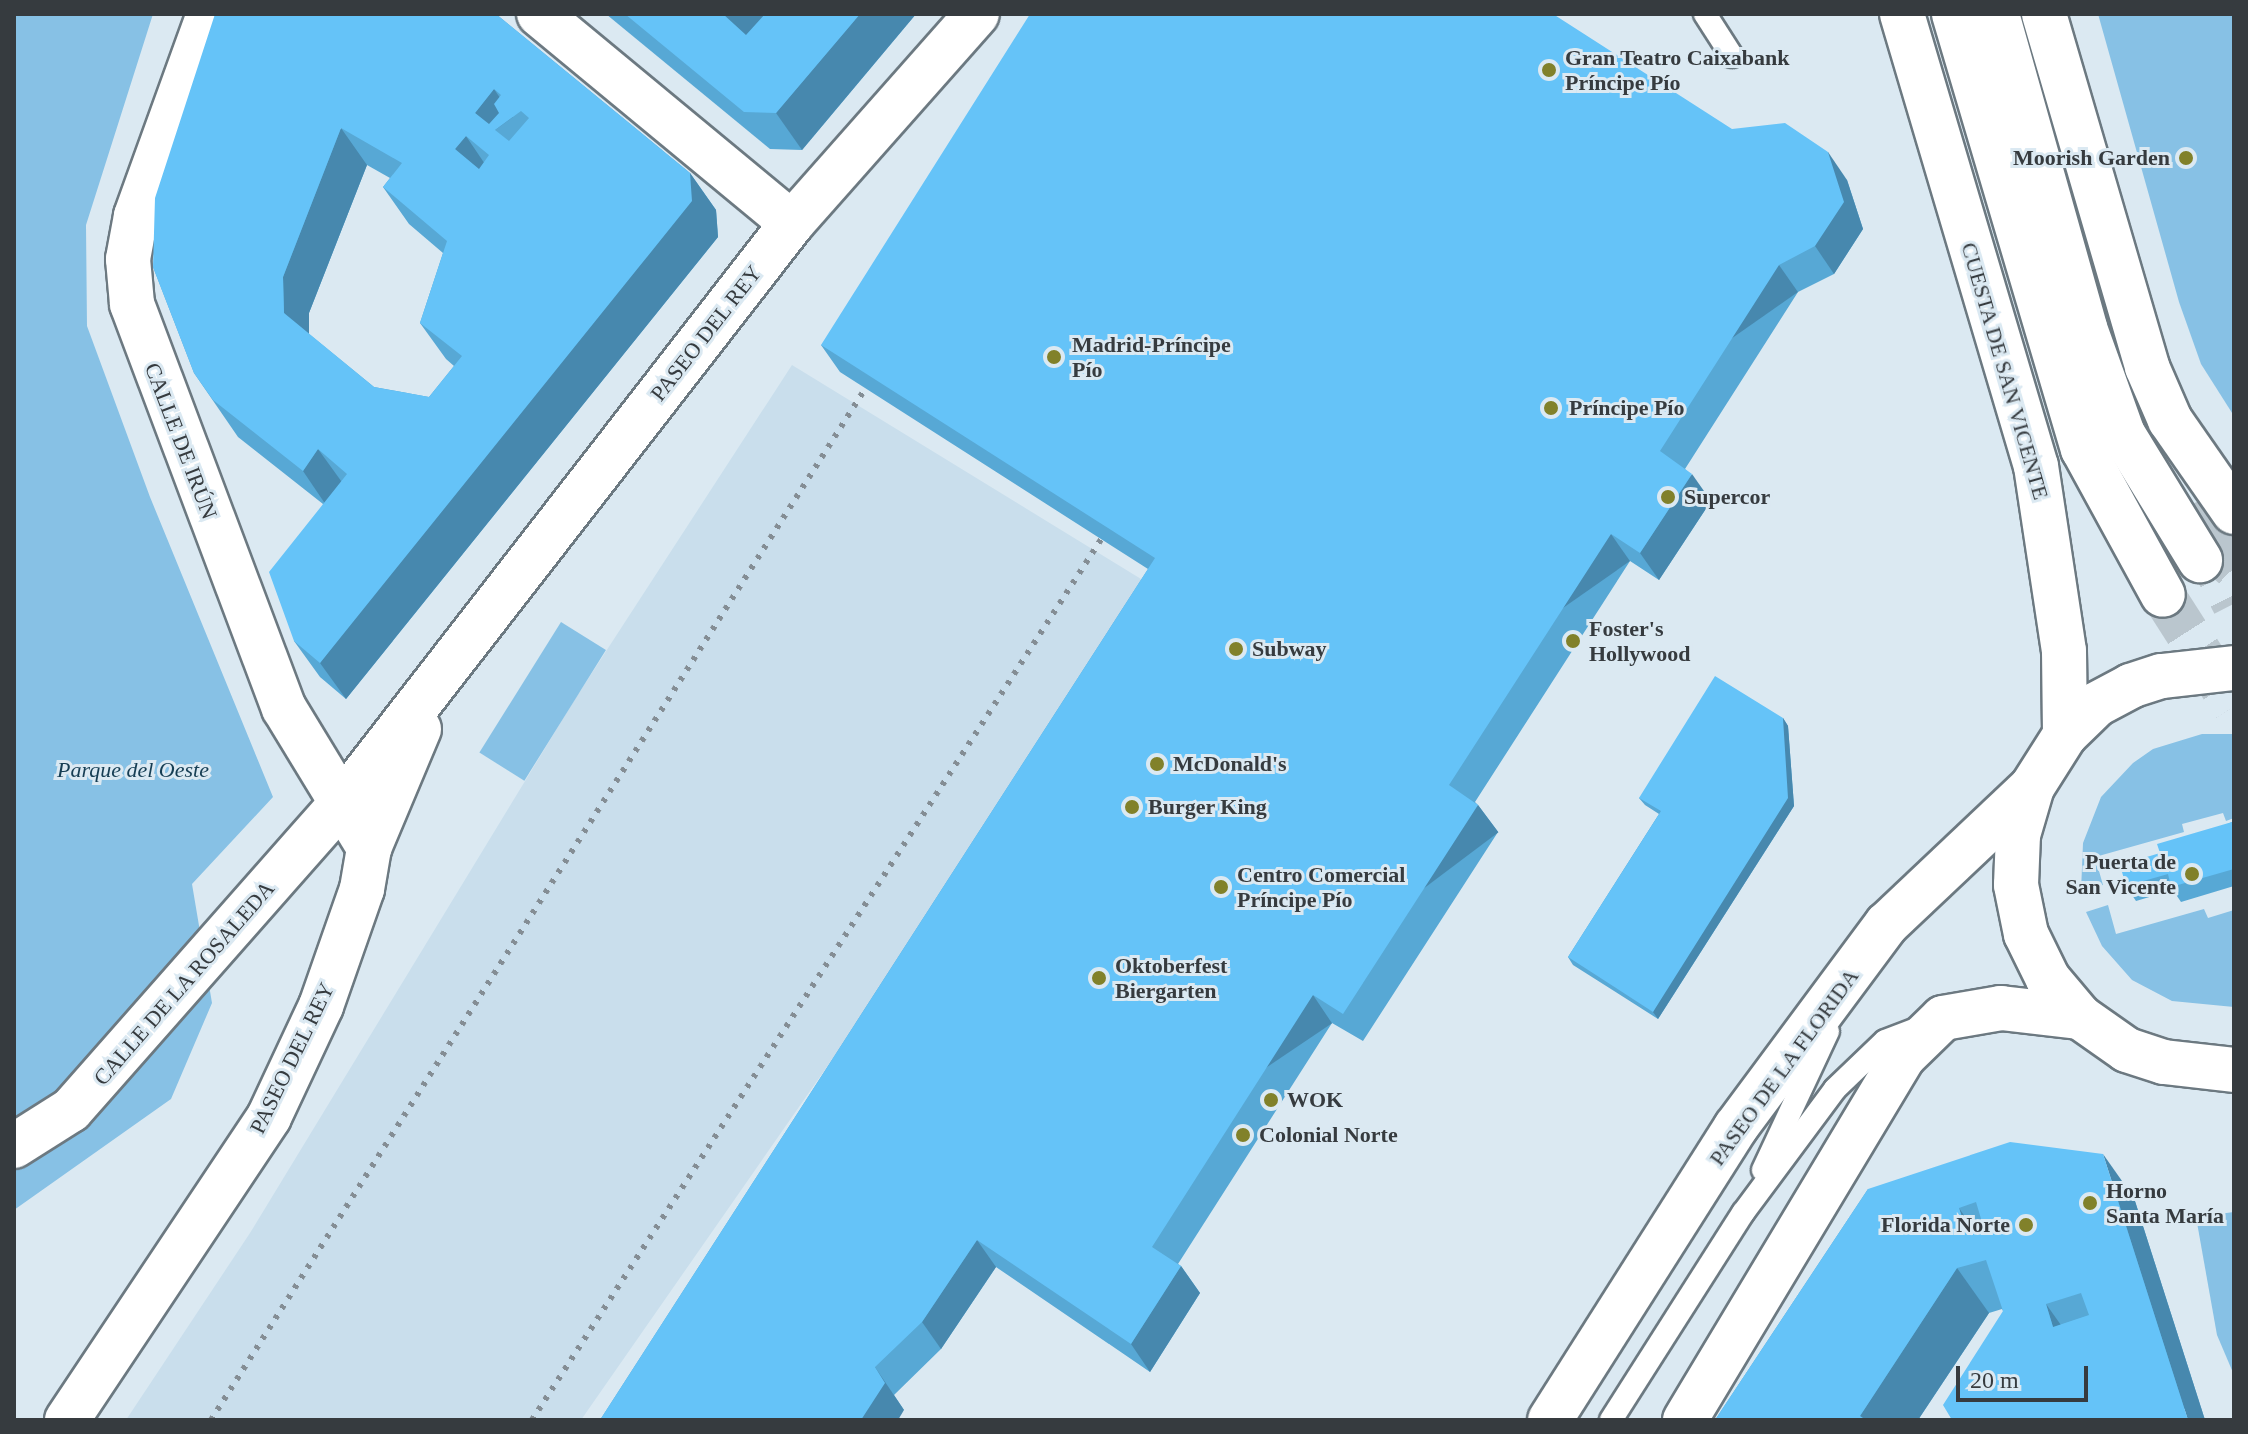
<!DOCTYPE html>
<meta charset="utf-8">
<style>
body{margin:0}
#map{position:relative;width:2248px;height:1434px;overflow:hidden;background:#dbe9f2;font-family:"Times New Roman",serif}
div>[style]{position:absolute}
[style*='--x']{left:calc(var(--x)*1px);top:calc(var(--y)*1px);width:calc(var(--w)*1px);rotate:calc(var(--a)*1deg)}
.built>*{inset:0;background:#c9deec}
.green>*{inset:0;background:#87c1e5;transform-origin:0 0}
.minor-tunnel>*{height:44px;margin-top:-22px;transform-origin:0;background:repeating-linear-gradient(90deg,#bac6ce 0 44px,transparent 0 66px)}
.motorway-tunnel>*{height:44px;margin-top:-22px;transform-origin:0;background:repeating-linear-gradient(90deg,#bac6ce 0 44px,transparent 0 66px)}
.roads{filter:drop-shadow(2px 0 #6c7981) drop-shadow(-2px 0 #6c7981) drop-shadow(0 2px #6c7981) drop-shadow(0 -2px #6c7981)}
.service>*{height:22px;margin:-11px;padding:0 11px;transform-origin:11px;border-radius:11px;background:#fff}
.minor>*{height:44px;margin:-22px;padding:0 22px;transform-origin:22px;border-radius:22px;background:#fff}
.primary>*{height:44px;margin:-22px;padding:0 22px;transform-origin:22px;border-radius:22px;background:#fff}
.motorway>*{height:44px;margin:-22px;padding:0 22px;transform-origin:22px;border-radius:22px;background:#fff}
.rail>*{height:6px;margin-top:-3px;transform-origin:0;background:repeating-linear-gradient(90deg,#848d94 0 4px,transparent 0 12px)}
.wall>*{inset:0;background:#57a8d5}
.shaded-wall>*{inset:0;background:#4788ae;transform-origin:0 0}
.building>*{inset:0;background:#65c3f8}
.dots>*{width:22px;height:22px;translate:-50% -50%;box-sizing:border-box;border:4px solid #dbe9f2;border-radius:50%}
span{translate:-50% -50%;white-space:nowrap;text-align:center;line-height:1.15;-webkit-text-stroke:6px #dbe9f2;paint-order:stroke}
.poi-label{font-size:22px;color:#363b3f;font-weight:700}
.left{translate:0 -50%;text-align:left}
.right{translate:-100% -50%;text-align:right}
.street-label{font-size:22px;color:#363b3f}
.park-label{font-size:22px;color:#163e54;font-style:italic}
.frame{position:absolute;inset:0;border:16px solid #363b3f;pointer-events:none}
.scale{position:absolute;left:1956px;top:1366px;width:132px;height:36px;box-sizing:border-box;border:4px solid #363b3f;border-top:0;padding-left:10px;font-size:24px;line-height:28px;white-space:nowrap;color:#363b3f;-webkit-text-stroke:6px #dbe9f2;paint-order:stroke}
</style>
<div id="map">
<div class="built">
<i style="clip-path:polygon(792px 365px,1159px 590px,581px 1420px,126px 1420px,250px 1233px,575px 699px)"></i>
</div>
<div class="green">
<i style="clip-path:polygon(14px 14px,153px 14px,86px 225px,87px 326px,150px 497px,273px 797px,192px 884px,212px 1003px,171px 1099px,14px 1210px)"></i>
<i style="clip-path:polygon(2098px 14px,2234px 14px,2234px 416px,2201px 364px,2179px 302px)"></i>
<i style="left:561px;top:622px;width:53px;height:154px;rotate:32deg"></i>
<i style="clip-path:polygon(2202px 734px,2234px 734px,2234px 818px,2226px 821px,2223px 813px,2182px 824px,2184px 832px,2095px 857px,2103px 885px,2081px 891px,2083px 843px,2101px 797px,2133px 763px,2153px 749px)"></i>
<i style="clip-path:polygon(2108px 905px,2116px 934px,2204px 909px,2208px 918px,2234px 910px,2234px 1007px,2172px 1001px,2132px 980px,2102px 946px,2086px 912px)"></i>
<i style="clip-path:polygon(2234px 1212px,2234px 1375px,2217px 1335px,2196px 1217px)"></i>
</div>
<div class="minor-tunnel">
<i style="--x:2183;--y:510;--w:33;--a:59"></i>
<i style="--x:2200;--y:538;--w:45;--a:40.5"></i>
</div>
<div class="motorway-tunnel">
<i style="--x:2200;--y:538;--w:74;--a:62.7"></i>
<i style="--x:2163;--y:595;--w:132;--a:57.4"></i>
</div>
<div class="roads">
<div class="service">
<i style="--x:1705;--y:14;--w:50;--a:57.3"></i>
<i style="--x:1763;--y:1170;--w:153;--a:-64.9"></i>
<i style="--x:1611;--y:1420;--w:246;--a:-57.5"></i>
<i style="--x:1743;--y:1213;--w:154;--a:-53.4"></i>
<i style="--x:1835;--y:1089;--w:69;--a:-43.8"></i>
<i style="--x:1885;--y:1041;--w:33;--a:-21"></i>
</div>
<div class="minor">
<i style="--x:209;--y:14;--w:215;--a:109.9"></i>
<i style="--x:136;--y:216;--w:44;--a:100.5"></i>
<i style="--x:128;--y:259;--w:45;--a:84.9"></i>
<i style="--x:132;--y:304;--w:432;--a:69.4"></i>
<i style="--x:284;--y:708;--w:164;--a:58.7"></i>
<i style="--x:539;--y:14;--w:328;--a:39.6"></i>
<i style="--x:14;--y:1146;--w:67;--a:-32.3"></i>
<i style="--x:71;--y:1110;--w:408;--a:-48.6"></i>
<i style="--x:341;--y:804;--w:736;--a:-52.18"></i>
<i style="--x:792;--y:223;--w:279;--a:-48.5"></i>
<i style="--x:67;--y:1420;--w:364;--a:-56.3"></i>
<i style="--x:269;--y:1117;--w:123;--a:-64.9"></i>
<i style="--x:321;--y:1006;--w:124;--a:-70.7"></i>
<i style="--x:362;--y:889;--w:42;--a:-80.3"></i>
<i style="--x:369;--y:848;--w:129;--a:-67.2"></i>
</div>
<div class="primary">
<i style="--x:1902;--y:14;--w:471;--a:73.5"></i>
<i style="--x:2036;--y:466;--w:187;--a:81.4"></i>
<i style="--x:2064;--y:651;--w:84;--a:89.3"></i>
<i style="--x:2044;--y:14;--w:368;--a:73.7"></i>
<i style="--x:2147;--y:367;--w:58;--a:66.5"></i>
<i style="--x:2170;--y:420;--w:112;--a:55.2"></i>
<i style="--x:2234;--y:668;--w:73;--a:173.7"></i>
<i style="--x:2161;--y:676;--w:32;--a:162"></i>
<i style="--x:2131;--y:686;--w:40;--a:152"></i>
<i style="--x:2096;--y:705;--w:43;--a:135.9"></i>
<i style="--x:2065;--y:735;--w:62;--a:122.4"></i>
<i style="--x:2032;--y:787;--w:50;--a:106.3"></i>
<i style="--x:2018;--y:835;--w:50;--a:92.3"></i>
<i style="--x:2016;--y:885;--w:50;--a:78.5"></i>
<i style="--x:2026;--y:934;--w:50;--a:63.9"></i>
<i style="--x:2048;--y:979;--w:50;--a:49.9"></i>
<i style="--x:2080;--y:1017;--w:57;--a:35.1"></i>
<i style="--x:2127;--y:1050;--w:39;--a:18"></i>
<i style="--x:2164;--y:1062;--w:70;--a:6.5"></i>
<i style="--x:1550;--y:1420;--w:347;--a:-57.6"></i>
<i style="--x:1736;--y:1127;--w:253;--a:-53.4"></i>
<i style="--x:1887;--y:924;--w:199;--a:-43.4"></i>
<i style="--x:1685;--y:1420;--w:423;--a:-59"></i>
<i style="--x:1903;--y:1057;--w:56;--a:-44.3"></i>
<i style="--x:1943;--y:1018;--w:59;--a:-9.8"></i>
<i style="--x:2001;--y:1008;--w:80;--a:6.5"></i>
</div>
<div class="motorway">
<i style="--x:1954;--y:14;--w:454;--a:73.5"></i>
<i style="--x:2083;--y:449;--w:166;--a:61.3"></i>
<i style="--x:1997;--y:14;--w:326;--a:74.3"></i>
<i style="--x:2085;--y:328;--w:113;--a:70.3"></i>
<i style="--x:2123;--y:434;--w:148;--a:58.6"></i>
</div>
</div>
<div class="rail">
<i style="--x:211;--y:1420;--w:1221;--a:-57.61"></i>
<i style="--x:532;--y:1420;--w:1050;--a:-57.13"></i>
</div>
<div class="wall">
<i style="clip-path:polygon(evenodd,496px 14px,690px 173px,716px 210px,718px 237px,346px 699px,320px 677px,294px 641px,323px 504px,238px 437px,194px 373px,153px 267px,496px 14px,367px 165px,390px 178px,383px 187px,409px 224px,443px 253px,420px 323px,446px 359px,454px 366px,429px 397px,374px 387px,309px 334px,309px 313px,367px 165px)"></i>
<i style="clip-path:polygon(606px 14px,916px 14px,802px 150px,770px 149px)"></i>
<i style="clip-path:polygon(1732px 129px,1847px 180px,1863px 229px,1834px 274px,1798px 292px,1685px 469px,1711px 501px,1659px 580px,1630px 561px,1475px 802px,1478px 805px,1498px 832px,1363px 1041px,1332px 1023px,1178px 1264px,1181px 1266px,1200px 1293px,1150px 1372px,996px 1267px,941px 1349px,894px 1395px,904px 1410px,600px 1420px,1148px 569px,840px 372px,821px 345px)"></i>
<i style="clip-path:polygon(1783px 718px,1788px 726px,1794px 806px,1658px 1019px,1573px 965px,1568px 957px,1659px 814px,1645px 805px,1639px 798px)"></i>
<i style="clip-path:polygon(2232px 822px,2234px 824px,2234px 886px,2181px 902px,2173px 890px,2136px 901px,2126px 886px,2160px 853px)"></i>
<i style="clip-path:polygon(1868px 1189px,2134px 1198px,2205px 1420px,2003px 1311px,2002px 1309px,1989px 1313px,1918px 1420px,1715px 1420px)"></i>
</div>
<div class="shaded-wall">
<i style="clip-path:polygon(722px 14px,767px 14px,746px 48px)"></i>
<i style="clip-path:polygon(860px 14px,916px 14px,802px 150px,776px 113px)"></i>
<i style="clip-path:polygon(494px 89px,513px 117px,495px 130px,475px 113px)"></i>
<i style="clip-path:polygon(341px 128px,367px 165px,309px 313px,309px 349px,284px 313px,283px 277px)"></i>
<i style="clip-path:polygon(466px 136px,491px 173px,481px 186px,455px 149px)"></i>
<i style="clip-path:polygon(1828px 152px,1847px 180px,1863px 229px,1834px 274px,1815px 246px)"></i>
<i style="clip-path:polygon(690px 173px,716px 210px,718px 237px,346px 699px,320px 663px)"></i>
<i style="left:1779px;top:265px;width:33px;height:221px;rotate:55deg"></i>
<i style="clip-path:polygon(318px 449px,344px 485px,328px 508px,303px 471px)"></i>
<i style="clip-path:polygon(1692px 474px,1711px 501px,1659px 580px,1640px 553px)"></i>
<i style="left:1611px;top:534px;width:33px;height:299px;rotate:55deg"></i>
<i style="clip-path:polygon(1783px 718px,1788px 726px,1794px 806px,1658px 1019px,1653px 1012px)"></i>
<i style="left:1478px;top:805px;width:34px;height:249px;rotate:53deg"></i>
<i style="left:1313px;top:995px;width:34px;height:299px;rotate:56deg"></i>
<i style="clip-path:polygon(2103px 1154px,2134px 1198px,2205px 1420px,2188px 1420px)"></i>
<i style="clip-path:polygon(1959px 1208px,1990px 1253px,1966px 1229px)"></i>
<i style="clip-path:polygon(977px 1240px,996px 1267px,941px 1349px,922px 1322px)"></i>
<i style="clip-path:polygon(1181px 1266px,1200px 1293px,1150px 1372px,1131px 1344px)"></i>
<i style="clip-path:polygon(1957px 1268px,1989px 1313px,1918px 1420px,1862px 1420px,1860px 1416px)"></i>
<i style="clip-path:polygon(2046px 1304px,2078px 1349px,2053px 1327px)"></i>
<i style="clip-path:polygon(875px 1367px,904px 1410px,898px 1420px,861px 1420px)"></i>
</div>
<div class="building">
<i style="clip-path:polygon(evenodd,215px 14px,496px 14px,690px 173px,692px 201px,320px 663px,294px 641px,269px 572px,347px 474px,318px 449px,303px 471px,213px 400px,194px 373px,153px 267px,155px 198px,215px 14px,494px 89px,501px 95px,494px 104px,499px 113px,489px 124px,475px 113px,494px 89px,215px 14px,521px 111px,529px 118px,509px 141px,495px 130px,521px 111px,215px 14px,341px 128px,402px 163px,383px 187px,447px 241px,420px 323px,462px 356px,429px 397px,374px 387px,284px 313px,283px 277px,341px 128px,215px 14px,466px 136px,489px 155px,479px 169px,455px 149px,466px 136px)"></i>
<i style="clip-path:polygon(625px 14px,723px 14px,746px 35px,765px 14px,860px 14px,776px 113px,744px 112px)"></i>
<i style="clip-path:polygon(1030px 14px,1553px 14px,1732px 129px,1785px 123px,1828px 152px,1844px 202px,1815px 246px,1779px 265px,1660px 451px,1692px 474px,1640px 553px,1611px 534px,1449px 785px,1478px 805px,1343px 1014px,1313px 995px,1152px 1247px,1181px 1266px,1131px 1344px,977px 1240px,922px 1322px,875px 1367px,885px 1383px,861px 1420px,600px 1420px,1155px 558px,821px 345px)"></i>
<i style="clip-path:polygon(1715px 676px,1783px 718px,1788px 798px,1653px 1012px,1568px 957px,1661px 811px,1639px 798px)"></i>
<i style="clip-path:polygon(2232px 822px,2234px 827px,2234px 869px,2171px 887px,2168px 874px,2126px 886px,2120px 865px,2160px 853px,2157px 844px)"></i>
<i style="clip-path:polygon(evenodd,2010px 1142px,2103px 1154px,2188px 1420px,1952px 1420px,1943px 1405px,2003px 1311px,1986px 1260px,1957px 1268px,1860px 1416px,1866px 1420px,1715px 1420px,1868px 1189px,2010px 1142px,1976px 1202px,1982px 1222px,1966px 1229px,1959px 1208px,1976px 1202px,2010px 1142px,2081px 1293px,2089px 1315px,2053px 1327px,2046px 1304px,2081px 1293px)"></i>
</div>
<div class="dots">
<i style="left:1549px;top:70px;background:#81812a"></i>
<i style="left:2186px;top:158px;background:#81812a"></i>
<i style="left:1054px;top:357px;background:#81812a"></i>
<i style="left:1551px;top:408px;background:#81812a"></i>
<i style="left:1668px;top:497px;background:#81812a"></i>
<i style="left:1573px;top:641px;background:#81812a"></i>
<i style="left:1236px;top:649px;background:#81812a"></i>
<i style="left:1157px;top:764px;background:#81812a"></i>
<i style="left:1132px;top:807px;background:#81812a"></i>
<i style="left:2192px;top:874px;background:#81812a"></i>
<i style="left:1221px;top:887px;background:#81812a"></i>
<i style="left:1099px;top:978px;background:#81812a"></i>
<i style="left:1271px;top:1100px;background:#81812a"></i>
<i style="left:1243px;top:1135px;background:#81812a"></i>
<i style="left:2090px;top:1203px;background:#81812a"></i>
<i style="left:2026px;top:1225px;background:#81812a"></i>
</div>
<div class="poi-label">
<span class="left" style="left:1565px;top:70px">Gran Teatro Caixabank<br>Príncipe Pío</span>
<span class="right" style="left:2170px;top:158px">Moorish Garden</span>
<span class="left" style="left:1072px;top:357px">Madrid-Príncipe<br>Pío</span>
<span class="left" style="left:1569px;top:408px">Príncipe Pío</span>
<span class="left" style="left:1684px;top:497px">Supercor</span>
<span class="left" style="left:1589px;top:641px">Foster's<br>Hollywood</span>
<span class="left" style="left:1252px;top:649px">Subway</span>
<span class="left" style="left:1173px;top:764px">McDonald's</span>
<span class="left" style="left:1148px;top:807px">Burger King</span>
<span class="right" style="left:2176px;top:874px">Puerta de<br>San Vicente</span>
<span class="left" style="left:1237px;top:887px">Centro Comercial<br>Príncipe Pío</span>
<span class="left" style="left:1115px;top:978px">Oktoberfest<br>Biergarten</span>
<span class="left" style="left:1287px;top:1100px">WOK</span>
<span class="left" style="left:1259px;top:1135px">Colonial Norte</span>
<span class="left" style="left:2106px;top:1203px">Horno<br>Santa María</span>
<span class="right" style="left:2010px;top:1225px">Florida Norte</span>
</div>
<div class="street-label">
<span style="left:706px;top:333px;rotate:-52deg">PASEO DEL REY</span>
<span style="left:2005px;top:371px;rotate:74deg">CUESTA DE SAN VICENTE</span>
<span style="left:181px;top:441px;rotate:69deg">CALLE DE IRÚN</span>
<span style="left:184px;top:983px;rotate:-49deg">CALLE DE LA ROSALEDA</span>
<span style="left:292px;top:1058px;rotate:-64deg">PASEO DEL REY</span>
<span style="left:1784px;top:1067px;rotate:-54deg">PASEO DE LA FLORIDA</span>
</div>
<div class="park-label">
<span style="left:133px;top:770px">Parque del Oeste</span>
</div>
<div class="frame"></div>
<div class="scale">20 m</div>
</div>
